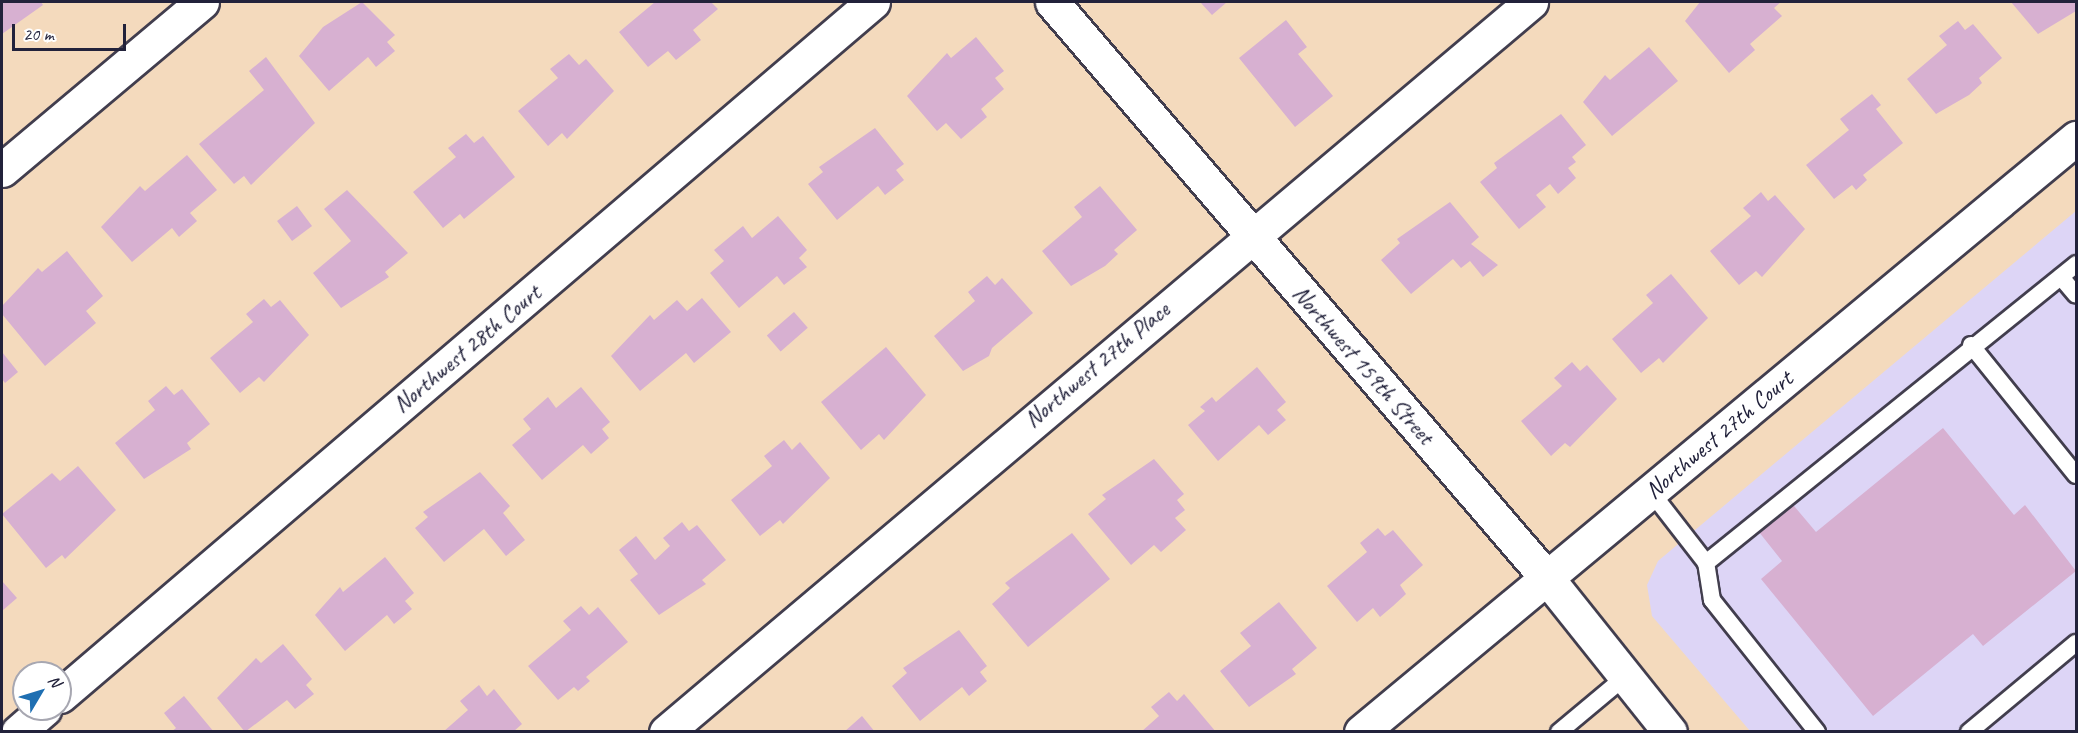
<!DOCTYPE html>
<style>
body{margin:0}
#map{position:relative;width:2078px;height:733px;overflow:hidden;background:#f4dabd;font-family:Caveat,sans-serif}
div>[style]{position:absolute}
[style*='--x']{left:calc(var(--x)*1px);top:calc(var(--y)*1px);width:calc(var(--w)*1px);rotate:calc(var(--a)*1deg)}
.built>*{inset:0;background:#ddd5f6}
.building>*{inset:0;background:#d7b0d1;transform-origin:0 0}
.roads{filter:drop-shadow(2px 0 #423e4e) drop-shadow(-2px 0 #423e4e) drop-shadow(0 2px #423e4e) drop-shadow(0 -2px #423e4e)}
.service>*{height:16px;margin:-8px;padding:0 8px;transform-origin:8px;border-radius:8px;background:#fff}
.minor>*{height:33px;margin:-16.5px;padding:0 16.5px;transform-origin:16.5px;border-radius:16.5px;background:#fff}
span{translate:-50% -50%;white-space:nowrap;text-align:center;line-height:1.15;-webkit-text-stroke:4.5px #fff;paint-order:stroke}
.street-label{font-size:24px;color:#22223b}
.frame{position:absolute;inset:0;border:3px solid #22223b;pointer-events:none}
.north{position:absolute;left:12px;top:661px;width:60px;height:60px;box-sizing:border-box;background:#fff;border:2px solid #a7a7b1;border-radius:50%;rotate:52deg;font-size:16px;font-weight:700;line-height:24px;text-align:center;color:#22223b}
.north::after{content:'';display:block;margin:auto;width:21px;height:27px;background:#1f6fb2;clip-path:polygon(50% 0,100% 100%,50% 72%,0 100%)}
.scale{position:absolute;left:12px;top:24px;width:114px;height:27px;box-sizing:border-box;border:3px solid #22223b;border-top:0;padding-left:8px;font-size:18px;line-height:21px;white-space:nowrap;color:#22223b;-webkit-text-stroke:4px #fff;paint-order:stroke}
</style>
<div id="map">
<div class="built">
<i style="clip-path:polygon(2076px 211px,2076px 731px,1750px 731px,1652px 616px,1647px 585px,1658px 561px)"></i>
</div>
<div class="building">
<i style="clip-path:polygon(2px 2px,41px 2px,43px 5px,2px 34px)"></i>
<i style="clip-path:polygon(362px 2px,395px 35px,387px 42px,395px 51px,376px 67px,368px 57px,329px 91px,299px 56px,323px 27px)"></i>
<i style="clip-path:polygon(655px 2px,711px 2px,718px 9px,693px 30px,701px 40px,676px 60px,668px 51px,648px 67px,619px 32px)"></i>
<i style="clip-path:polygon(1200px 2px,1227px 2px,1212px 15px)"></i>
<i style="clip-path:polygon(1700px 2px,1781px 2px,1774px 8px,1782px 16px,1750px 44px,1755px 50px,1729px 73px,1685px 21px)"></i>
<i style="clip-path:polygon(2011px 2px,2076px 2px,2076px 11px,2038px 34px)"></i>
<i style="clip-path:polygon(1286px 20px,1307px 47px,1298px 54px,1333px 96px,1295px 127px,1239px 58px)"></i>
<i style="clip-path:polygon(1958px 21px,1965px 30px,1973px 24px,2002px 58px,1979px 78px,1982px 83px,1969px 95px,1936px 114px,1907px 79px,1947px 45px,1939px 36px)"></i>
<i style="clip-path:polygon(976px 37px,1004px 71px,995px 78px,1004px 89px,981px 109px,987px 117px,961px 139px,946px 123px,937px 131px,907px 96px,947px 53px,951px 58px)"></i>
<i style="clip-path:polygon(1649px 47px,1678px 81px,1612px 136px,1583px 102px,1605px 75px,1610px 80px)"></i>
<i style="clip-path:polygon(569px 54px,579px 65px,586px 59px,614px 91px,567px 139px,562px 133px,548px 146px,518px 111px,558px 78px,550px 69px)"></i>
<i style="clip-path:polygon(266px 57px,315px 123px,251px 185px,244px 176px,234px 184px,199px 144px,264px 90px,249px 71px)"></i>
<i style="clip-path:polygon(1872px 94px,1881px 105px,1876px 109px,1903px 143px,1863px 175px,1867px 180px,1856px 190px,1852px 185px,1834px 199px,1806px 165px,1849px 130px,1840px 119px)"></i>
<i style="clip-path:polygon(1561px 114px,1586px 145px,1572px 157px,1576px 162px,1568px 168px,1576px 178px,1558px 194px,1550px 184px,1536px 195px,1546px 207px,1519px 229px,1480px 182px,1497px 168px,1494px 163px)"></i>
<i style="clip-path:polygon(875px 128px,904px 164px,896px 170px,904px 180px,885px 195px,878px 186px,837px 220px,808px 184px,823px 172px,819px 167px)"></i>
<i style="clip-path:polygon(466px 134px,474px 143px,483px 136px,515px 177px,464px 219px,460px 214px,443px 228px,413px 192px,456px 157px,448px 148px)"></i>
<i style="clip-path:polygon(187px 155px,217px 190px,190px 213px,197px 221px,179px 237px,172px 228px,132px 262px,101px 227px,140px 186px,145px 191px)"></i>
<i style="clip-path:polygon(1100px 186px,1137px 230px,1114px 250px,1118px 254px,1105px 266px,1071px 286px,1042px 251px,1082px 217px,1074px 207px)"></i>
<i style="clip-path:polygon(347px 190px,408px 253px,385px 272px,389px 277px,341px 308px,313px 273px,351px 241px,324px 209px)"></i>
<i style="clip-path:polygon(1761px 192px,1768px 201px,1775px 195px,1805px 229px,1762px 277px,1756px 271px,1739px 285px,1710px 251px,1751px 216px,1743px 208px)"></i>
<i style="clip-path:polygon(1450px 202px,1479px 237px,1471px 244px,1498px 265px,1483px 277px,1470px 261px,1461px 268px,1453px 259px,1411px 294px,1381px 260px,1400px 243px,1397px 239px)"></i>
<i style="left:297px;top:206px;width:25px;height:25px;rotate:53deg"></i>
<i style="clip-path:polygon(778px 216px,807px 250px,799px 258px,807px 267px,784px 285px,777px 276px,739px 308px,710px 273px,724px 261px,714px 250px,743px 226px,752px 238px)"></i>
<i style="clip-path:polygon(67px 251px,103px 296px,86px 311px,96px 323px,45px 366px,2px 314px,2px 306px,38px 268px,42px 272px)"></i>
<i style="clip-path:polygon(1671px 274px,1708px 318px,1663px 363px,1659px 358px,1641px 373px,1612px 339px,1653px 303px,1646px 295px)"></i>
<i style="clip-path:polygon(987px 276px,995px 285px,1002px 278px,1033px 313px,992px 348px,989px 356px,963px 371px,934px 336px,975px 301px,968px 292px)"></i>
<i style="clip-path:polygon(702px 298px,731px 332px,694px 363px,686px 353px,640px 391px,611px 356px,650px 315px,654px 320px,677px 300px,687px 311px)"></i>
<i style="clip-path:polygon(264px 299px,271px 307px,280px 300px,309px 335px,264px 382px,259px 377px,240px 393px,210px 358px,253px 322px,246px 314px)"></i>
<i style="left:794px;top:312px;width:21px;height:36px;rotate:49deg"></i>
<i style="clip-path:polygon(886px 347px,926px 395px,884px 440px,879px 434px,861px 450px,821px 402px)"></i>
<i style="clip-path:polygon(2px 352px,18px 372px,5px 383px,2px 379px)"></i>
<i style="clip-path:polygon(1572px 362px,1580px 371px,1587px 365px,1617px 399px,1570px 447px,1565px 443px,1551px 456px,1521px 421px,1562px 386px,1554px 378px)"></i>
<i style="clip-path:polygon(1257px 367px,1286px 402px,1277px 410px,1286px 420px,1268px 435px,1259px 425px,1218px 461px,1188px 425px,1205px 411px,1200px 407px,1212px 397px,1216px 402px)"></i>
<i style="clip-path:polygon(166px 386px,174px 395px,182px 389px,210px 424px,187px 443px,191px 449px,144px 479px,115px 443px,155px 410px,148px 401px)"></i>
<i style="clip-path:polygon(581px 387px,610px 422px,602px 429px,609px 438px,591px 454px,583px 445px,542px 480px,512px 445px,531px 429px,523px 419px,548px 397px,556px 408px)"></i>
<i style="clip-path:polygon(1943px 428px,2014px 515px,2025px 505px,2076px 571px,1983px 646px,1973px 634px,1873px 716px,1761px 579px,1782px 561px,1755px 527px,1789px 500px,1816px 532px)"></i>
<i style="clip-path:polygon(784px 440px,792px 450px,800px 442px,830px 478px,783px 524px,780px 520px,760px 536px,731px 500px,772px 466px,764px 456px)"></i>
<i style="clip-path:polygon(1154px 459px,1184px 494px,1177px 500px,1185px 510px,1175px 518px,1186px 530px,1161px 552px,1154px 545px,1131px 565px,1088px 514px,1106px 499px,1102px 495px)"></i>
<i style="clip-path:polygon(78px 466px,116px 510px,65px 559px,62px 555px,46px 568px,2px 514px,52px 473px,60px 481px)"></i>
<i style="clip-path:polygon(480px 472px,510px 506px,503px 513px,525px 540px,506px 556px,484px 529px,444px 562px,415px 528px,428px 517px,423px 512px)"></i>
<i style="clip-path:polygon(682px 522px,689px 531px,697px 525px,726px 560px,702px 580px,706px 584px,659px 615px,630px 580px,638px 574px,619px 550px,636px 536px,655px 560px,670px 546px,663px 538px)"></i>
<i style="clip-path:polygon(1378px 528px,1385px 536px,1393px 530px,1423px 565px,1400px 585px,1406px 594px,1393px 606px,1380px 617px,1373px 608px,1357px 622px,1327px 586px,1367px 552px,1360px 543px)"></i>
<i style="clip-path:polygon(1072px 533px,1110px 579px,1028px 647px,992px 604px,1010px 588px,1005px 583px)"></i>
<i style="clip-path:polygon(385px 557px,414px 593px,405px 601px,412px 609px,394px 624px,387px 615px,345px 651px,315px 615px,340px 587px,343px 592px)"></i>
<i style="clip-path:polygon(2px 581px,17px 598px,2px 611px)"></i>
<i style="clip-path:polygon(1279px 602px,1317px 648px,1292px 669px,1296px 674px,1249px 707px,1220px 671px,1251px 646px,1240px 633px)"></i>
<i style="clip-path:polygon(581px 606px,589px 615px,598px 607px,628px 642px,586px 677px,590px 681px,578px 691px,574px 687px,558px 700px,528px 666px,571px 630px,563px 621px)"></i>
<i style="clip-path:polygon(959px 630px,987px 666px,980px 672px,987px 681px,969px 696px,962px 687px,920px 721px,892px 686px,907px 673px,903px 668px)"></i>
<i style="clip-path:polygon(283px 644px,312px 679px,306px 685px,314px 694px,295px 709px,287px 700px,245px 732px,217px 698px,256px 658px,261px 663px)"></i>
<i style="clip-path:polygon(479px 685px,487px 696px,494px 689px,522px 724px,513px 732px,443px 732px,468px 710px,460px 701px)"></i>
<i style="clip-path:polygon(1169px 692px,1177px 701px,1184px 694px,1216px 732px,1141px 732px,1159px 716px,1151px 707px)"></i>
<i style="clip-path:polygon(184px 696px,214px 732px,171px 732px,176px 728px,164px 713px)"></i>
<i style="clip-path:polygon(862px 716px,875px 732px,844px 732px)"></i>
</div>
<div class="roads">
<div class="service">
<i style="--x:2061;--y:277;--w:23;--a:50"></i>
<i style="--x:1971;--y:345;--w:167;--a:51.1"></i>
<i style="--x:1651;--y:492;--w:90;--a:52.2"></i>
<i style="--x:1559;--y:732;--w:87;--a:-39.9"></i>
<i style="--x:1817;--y:732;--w:169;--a:-128.5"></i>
<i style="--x:1712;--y:600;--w:37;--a:-99"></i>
<i style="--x:1706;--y:563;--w:476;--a:-38.9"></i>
<i style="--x:1969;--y:732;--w:139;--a:-39.8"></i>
</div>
<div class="minor">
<i style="--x:1052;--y:2;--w:759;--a:49.33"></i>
<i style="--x:1547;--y:578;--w:197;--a:51.4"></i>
<i style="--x:2;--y:170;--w:261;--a:-40"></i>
<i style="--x:60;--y:696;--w:1069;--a:-40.49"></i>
<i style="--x:18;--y:732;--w:35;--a:-41"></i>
<i style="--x:666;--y:732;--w:1132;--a:-40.16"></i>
<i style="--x:1361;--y:732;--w:930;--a:-39.72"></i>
</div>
</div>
<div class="street-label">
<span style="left:467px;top:349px;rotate:-40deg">Northwest 28th Court</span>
<span style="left:1097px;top:365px;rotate:-40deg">Northwest 27th Place</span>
<span style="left:1363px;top:365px;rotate:49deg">Northwest 159th Street</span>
<span style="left:1719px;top:435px;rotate:-40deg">Northwest 27th Court</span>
</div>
<div class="frame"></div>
<div class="north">N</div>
<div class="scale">20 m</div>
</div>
